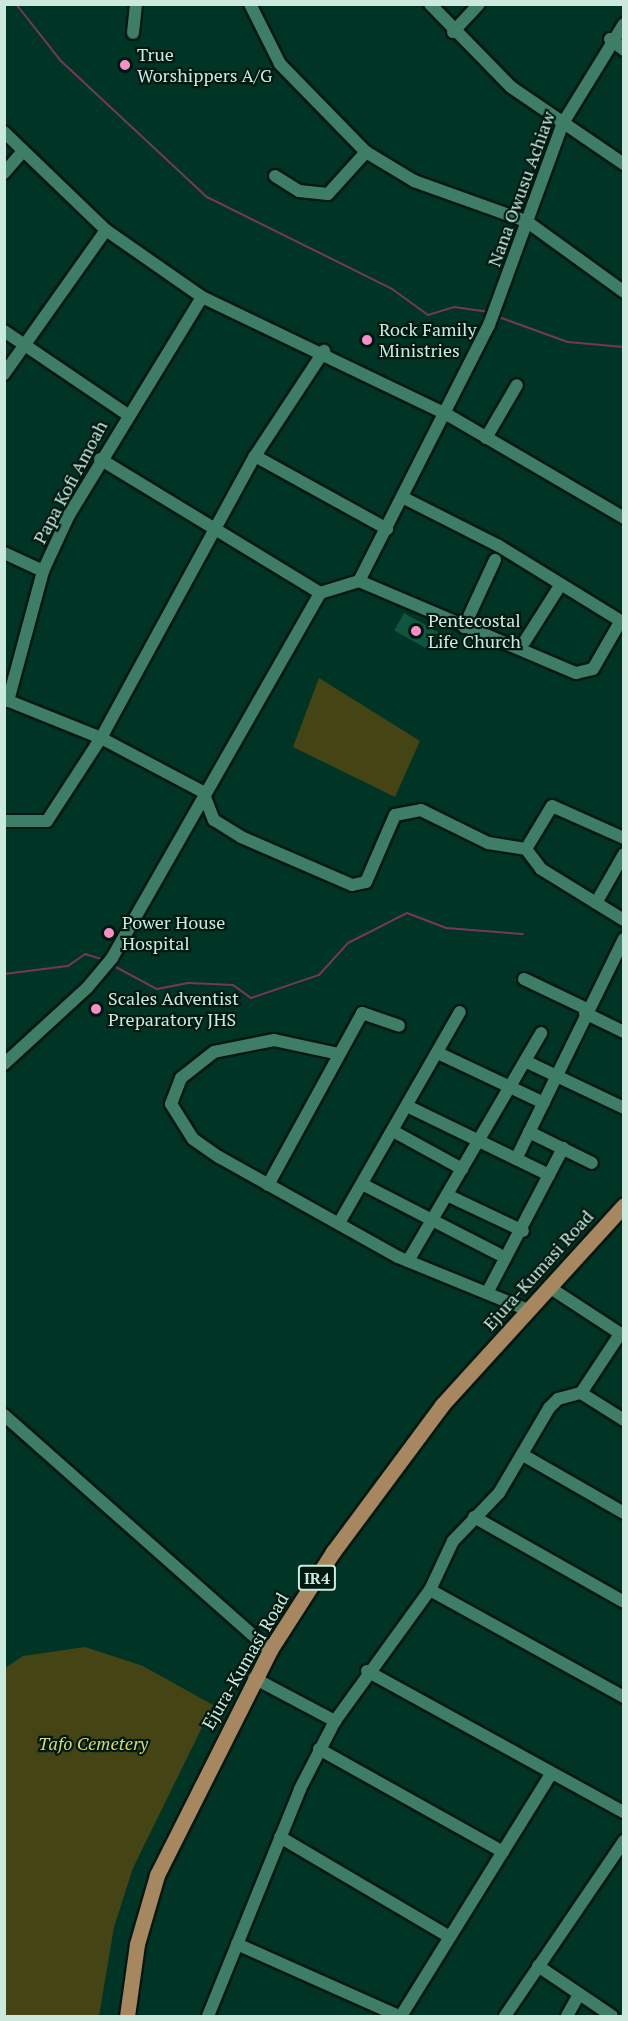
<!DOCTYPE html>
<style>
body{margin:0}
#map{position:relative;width:628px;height:2021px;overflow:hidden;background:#003425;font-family:"PT Serif",serif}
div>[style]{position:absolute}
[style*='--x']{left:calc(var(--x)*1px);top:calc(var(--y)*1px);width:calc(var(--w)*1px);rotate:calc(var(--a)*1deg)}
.green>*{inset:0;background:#454414}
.stream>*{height:2px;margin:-1px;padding:0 1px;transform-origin:1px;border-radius:1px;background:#77375a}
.building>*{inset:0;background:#105540;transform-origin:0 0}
.roads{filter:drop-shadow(2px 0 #051811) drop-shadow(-2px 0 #051811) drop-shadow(0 2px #051811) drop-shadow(0 -2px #051811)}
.minor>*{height:12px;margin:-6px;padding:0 6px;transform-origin:6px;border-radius:6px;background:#3e7d66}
.major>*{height:15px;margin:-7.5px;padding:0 7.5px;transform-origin:7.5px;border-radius:7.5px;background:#a6875f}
.dots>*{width:16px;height:16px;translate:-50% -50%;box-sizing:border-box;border:3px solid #001910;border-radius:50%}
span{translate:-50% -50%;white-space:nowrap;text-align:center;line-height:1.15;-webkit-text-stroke:4.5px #001910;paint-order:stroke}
.shield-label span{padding:2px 4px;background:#001910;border:2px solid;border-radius:4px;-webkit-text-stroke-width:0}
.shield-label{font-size:16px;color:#cbeadd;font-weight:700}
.poi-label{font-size:18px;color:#cbeadd}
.left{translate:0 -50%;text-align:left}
.street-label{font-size:18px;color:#cbeadd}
.park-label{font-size:18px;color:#dbd96d;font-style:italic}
.frame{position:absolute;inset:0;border:6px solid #cbeadd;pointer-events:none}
</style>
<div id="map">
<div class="green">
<i style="clip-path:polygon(319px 678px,420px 741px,395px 797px,293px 747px)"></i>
<i style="clip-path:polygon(85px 1647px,143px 1666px,213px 1705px,133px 1868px,114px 1927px,99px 2016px,5px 2016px,5px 1668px,23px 1656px)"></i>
</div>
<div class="stream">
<i style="--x:16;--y:4;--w:73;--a:51.7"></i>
<i style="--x:61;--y:61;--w:200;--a:43"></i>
<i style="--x:207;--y:197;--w:207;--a:26.4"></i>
<i style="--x:392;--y:289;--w:44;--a:35.8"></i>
<i style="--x:428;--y:315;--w:27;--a:-17"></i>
<i style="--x:454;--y:307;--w:34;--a:8"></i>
<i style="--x:496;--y:316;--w:77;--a:19.9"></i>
<i style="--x:568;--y:342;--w:56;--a:5.1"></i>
<i style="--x:112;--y:965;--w:51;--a:28.1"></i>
<i style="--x:157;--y:989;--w:33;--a:-11"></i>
<i style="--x:189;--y:983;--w:44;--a:2.6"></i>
<i style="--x:233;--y:985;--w:22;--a:36"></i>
<i style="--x:251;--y:998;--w:72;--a:-18.7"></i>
<i style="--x:319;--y:975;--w:43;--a:-47.8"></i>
<i style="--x:348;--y:943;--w:66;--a:-27"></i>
<i style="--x:407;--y:913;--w:42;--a:21"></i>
<i style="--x:446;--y:928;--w:77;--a:4.5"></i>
<i style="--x:4;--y:974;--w:64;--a:-7.1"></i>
<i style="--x:68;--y:966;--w:21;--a:-35"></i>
<i style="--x:85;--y:954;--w:21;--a:17"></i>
</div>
<div class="building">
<i style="left:404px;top:613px;width:39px;height:20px;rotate:29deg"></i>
</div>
<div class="roads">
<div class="minor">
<i style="--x:250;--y:4;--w:67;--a:63.4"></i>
<i style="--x:280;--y:64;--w:123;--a:45.7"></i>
<i style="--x:366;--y:152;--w:56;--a:31.1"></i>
<i style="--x:414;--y:181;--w:119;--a:19.7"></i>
<i style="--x:526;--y:221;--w:121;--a:35.9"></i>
<i style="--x:430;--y:4;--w:116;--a:45.7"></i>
<i style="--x:511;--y:87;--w:137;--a:34.3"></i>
<i style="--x:453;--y:32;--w:38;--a:-47"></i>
<i style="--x:133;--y:33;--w:29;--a:-84"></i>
<i style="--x:610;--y:39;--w:18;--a:38"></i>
<i style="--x:4;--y:132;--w:141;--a:43.9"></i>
<i style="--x:106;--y:230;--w:117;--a:34.9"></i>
<i style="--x:202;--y:297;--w:273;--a:25.6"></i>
<i style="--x:448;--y:415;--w:204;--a:30.3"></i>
<i style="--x:4;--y:173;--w:29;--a:-49"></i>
<i style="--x:275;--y:176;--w:28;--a:32"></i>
<i style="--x:299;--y:191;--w:29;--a:6"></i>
<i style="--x:328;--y:194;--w:57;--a:-47.9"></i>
<i style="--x:4;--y:331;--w:150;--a:34.1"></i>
<i style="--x:4;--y:374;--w:176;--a:-54.7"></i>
<i style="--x:486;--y:438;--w:61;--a:-59.7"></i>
<i style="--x:255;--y:456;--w:151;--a:28.9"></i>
<i style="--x:100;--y:459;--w:258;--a:31.3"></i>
<i style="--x:404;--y:498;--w:106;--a:26.8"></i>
<i style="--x:499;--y:546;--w:147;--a:31.6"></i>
<i style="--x:4;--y:553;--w:43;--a:24.8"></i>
<i style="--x:359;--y:581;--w:236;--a:23"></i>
<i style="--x:576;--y:673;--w:17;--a:-13"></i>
<i style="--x:593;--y:669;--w:54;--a:-60.1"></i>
<i style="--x:464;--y:627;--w:74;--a:-65.2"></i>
<i style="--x:525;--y:641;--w:67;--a:-57.7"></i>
<i style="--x:4;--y:699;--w:105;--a:21.9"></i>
<i style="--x:101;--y:738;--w:115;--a:27.9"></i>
<i style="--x:203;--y:792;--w:30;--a:69"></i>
<i style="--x:214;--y:820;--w:32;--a:32"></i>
<i style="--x:241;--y:837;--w:121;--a:23.4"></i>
<i style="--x:352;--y:885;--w:14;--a:-12"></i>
<i style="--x:366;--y:882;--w:73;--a:-66.6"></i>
<i style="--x:395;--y:815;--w:26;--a:-11"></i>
<i style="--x:421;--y:810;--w:75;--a:26.2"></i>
<i style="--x:488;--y:843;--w:38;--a:9"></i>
<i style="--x:526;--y:849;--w:25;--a:53"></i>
<i style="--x:541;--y:869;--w:97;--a:31.6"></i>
<i style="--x:8;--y:701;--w:135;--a:-74.9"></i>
<i style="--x:43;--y:571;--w:62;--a:-65.1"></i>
<i style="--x:69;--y:515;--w:255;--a:-58.6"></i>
<i style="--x:4;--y:821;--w:43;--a:0"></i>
<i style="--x:47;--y:821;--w:99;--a:-57"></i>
<i style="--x:101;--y:738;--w:321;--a:-61.4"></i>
<i style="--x:255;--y:456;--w:126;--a:-56.7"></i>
<i style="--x:526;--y:849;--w:50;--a:-58.8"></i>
<i style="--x:552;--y:806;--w:79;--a:24"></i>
<i style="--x:596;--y:903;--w:56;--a:-60.3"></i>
<i style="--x:524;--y:979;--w:70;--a:25.5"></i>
<i style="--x:585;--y:1013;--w:43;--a:26"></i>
<i style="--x:438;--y:1053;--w:117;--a:25.3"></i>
<i style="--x:339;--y:1054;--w:66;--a:-167.8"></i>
<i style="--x:274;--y:1040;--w:61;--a:168.7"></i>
<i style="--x:214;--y:1052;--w:42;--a:141.8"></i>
<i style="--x:181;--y:1078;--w:28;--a:111"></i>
<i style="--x:171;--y:1104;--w:41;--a:57.8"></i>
<i style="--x:193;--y:1139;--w:32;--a:35"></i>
<i style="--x:219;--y:1157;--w:205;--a:29.2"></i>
<i style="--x:398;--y:1257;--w:140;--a:22.2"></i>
<i style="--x:525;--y:1061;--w:110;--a:25.4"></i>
<i style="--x:4;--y:1064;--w:113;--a:-42.5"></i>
<i style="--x:87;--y:988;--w:39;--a:-50"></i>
<i style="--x:112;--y:958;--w:420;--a:-60.3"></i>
<i style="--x:320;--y:593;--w:41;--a:-17.1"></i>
<i style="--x:359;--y:581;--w:287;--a:-63.1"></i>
<i style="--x:489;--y:325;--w:215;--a:-69.9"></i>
<i style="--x:563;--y:123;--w:116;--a:-58.4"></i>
<i style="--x:407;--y:1106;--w:158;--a:25.9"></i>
<i style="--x:393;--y:1131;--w:79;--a:28.8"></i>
<i style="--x:529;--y:1132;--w:70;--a:26.2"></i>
<i style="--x:516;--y:1159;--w:245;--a:-63.9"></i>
<i style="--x:362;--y:1184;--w:153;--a:27.2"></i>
<i style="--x:268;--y:1185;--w:196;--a:-61.3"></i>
<i style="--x:362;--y:1013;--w:39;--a:19"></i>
<i style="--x:447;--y:1195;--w:84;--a:25.3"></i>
<i style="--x:339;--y:1223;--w:243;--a:-60.2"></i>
<i style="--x:408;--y:1261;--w:264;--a:-59.7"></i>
<i style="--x:549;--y:1287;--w:90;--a:33.2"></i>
<i style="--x:487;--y:1293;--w:164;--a:-62.3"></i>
<i style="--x:581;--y:1393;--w:51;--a:32.1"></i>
<i style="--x:4;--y:1415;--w:355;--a:41.5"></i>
<i style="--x:523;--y:1455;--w:116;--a:29.9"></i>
<i style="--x:474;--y:1517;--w:172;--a:29.5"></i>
<i style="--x:430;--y:1590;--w:222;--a:28.9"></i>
<i style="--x:367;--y:1671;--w:293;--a:28.8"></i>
<i style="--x:254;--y:1678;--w:92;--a:28"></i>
<i style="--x:319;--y:1749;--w:211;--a:29.2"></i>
<i style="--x:280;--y:1837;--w:197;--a:30.5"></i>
<i style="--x:237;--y:1944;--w:177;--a:24"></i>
<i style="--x:538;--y:1966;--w:89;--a:34"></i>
<i style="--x:208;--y:2016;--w:245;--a:-67.9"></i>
<i style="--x:300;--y:1789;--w:76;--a:-62.8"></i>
<i style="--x:335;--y:1721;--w:162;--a:-54.1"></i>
<i style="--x:430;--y:1590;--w:54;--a:-64.9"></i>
<i style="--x:453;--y:1541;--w:66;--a:-46.2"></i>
<i style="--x:499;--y:1493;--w:99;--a:-59.5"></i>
<i style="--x:549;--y:1408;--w:13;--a:-45"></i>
<i style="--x:558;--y:1399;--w:24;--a:-15"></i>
<i style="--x:581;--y:1393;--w:71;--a:-56.5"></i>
<i style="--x:401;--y:2016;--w:285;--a:-58.2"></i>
<i style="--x:505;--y:2016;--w:212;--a:-55.8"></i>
<i style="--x:567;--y:2016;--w:25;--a:-61"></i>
</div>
<div class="major">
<i style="--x:127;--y:2016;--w:73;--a:-82.1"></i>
<i style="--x:137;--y:1944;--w:72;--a:-73.8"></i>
<i style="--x:157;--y:1875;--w:252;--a:-63.3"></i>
<i style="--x:270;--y:1650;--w:117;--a:-57.3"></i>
<i style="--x:333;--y:1552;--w:183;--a:-53.4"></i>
<i style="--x:442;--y:1405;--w:270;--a:-47.7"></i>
</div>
</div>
<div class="dots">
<i style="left:125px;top:65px;background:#fa8fc8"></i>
<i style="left:367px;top:340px;background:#fa8fc8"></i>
<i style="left:416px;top:631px;background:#fa8fc8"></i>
<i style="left:109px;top:933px;background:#fa8fc8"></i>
<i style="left:96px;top:1009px;background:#fa8fc8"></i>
</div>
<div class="shield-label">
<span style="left:317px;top:1578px">IR4</span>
</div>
<div class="poi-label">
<span class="left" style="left:137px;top:65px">True<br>Worshippers A/G</span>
<span class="left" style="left:379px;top:340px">Rock Family<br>Ministries</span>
<span class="left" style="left:428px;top:631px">Pentecostal<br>Life Church</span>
<span class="left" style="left:122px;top:933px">Power House<br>Hospital</span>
<span class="left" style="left:108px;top:1009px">Scales Adventist<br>Preparatory JHS</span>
</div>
<div class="street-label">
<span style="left:521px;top:189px;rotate:-70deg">Nana Owusu Achiaw</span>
<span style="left:70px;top:482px;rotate:-62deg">Papa Kofi Amoah</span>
<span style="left:538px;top:1270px;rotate:-48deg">Ejura-Kumasi Road</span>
<span style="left:245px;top:1661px;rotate:-60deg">Ejura-Kumasi Road</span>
</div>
<div class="park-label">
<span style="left:93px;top:1743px">Tafo Cemetery</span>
</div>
<div class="frame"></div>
</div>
